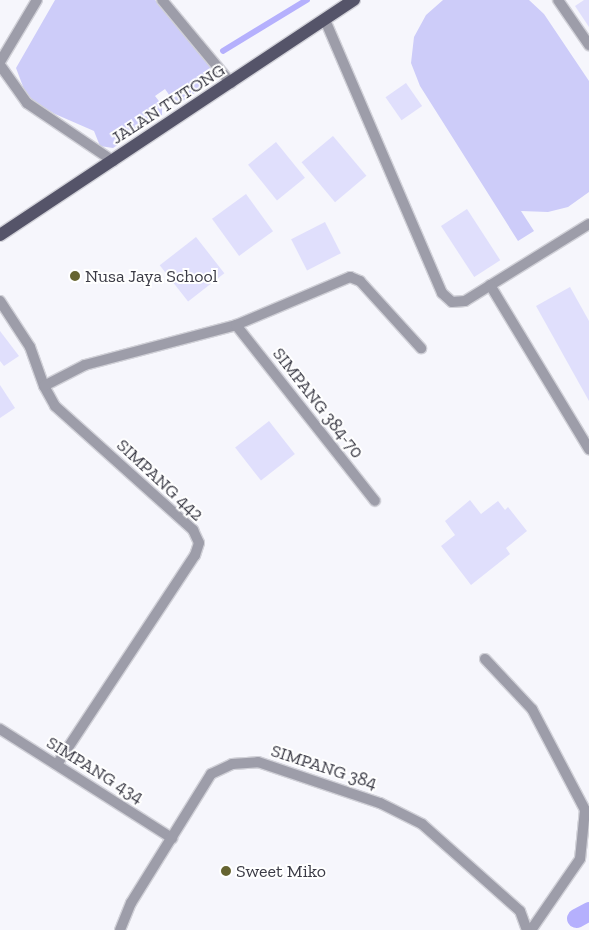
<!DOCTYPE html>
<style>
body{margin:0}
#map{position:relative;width:589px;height:930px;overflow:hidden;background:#f6f6fc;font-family:"Zilla Slab",serif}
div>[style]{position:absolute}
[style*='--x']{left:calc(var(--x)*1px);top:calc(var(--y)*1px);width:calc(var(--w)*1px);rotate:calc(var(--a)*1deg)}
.green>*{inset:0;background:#cdccf9}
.stream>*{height:5.5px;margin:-2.75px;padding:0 2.75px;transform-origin:2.75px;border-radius:2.75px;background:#b5b0fd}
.canal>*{height:19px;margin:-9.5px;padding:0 9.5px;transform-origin:9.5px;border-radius:9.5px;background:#b5b0fd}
.building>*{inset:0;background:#e0dffc;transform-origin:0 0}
.roads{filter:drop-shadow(1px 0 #d1d1d8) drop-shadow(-1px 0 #d1d1d8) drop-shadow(0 1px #d1d1d8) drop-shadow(0 -1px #d1d1d8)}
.lane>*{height:10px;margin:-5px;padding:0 5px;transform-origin:5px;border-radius:5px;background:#9d9da9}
.street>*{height:10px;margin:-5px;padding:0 5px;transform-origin:5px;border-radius:5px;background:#9d9da9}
.primary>*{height:12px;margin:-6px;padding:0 6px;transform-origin:6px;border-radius:6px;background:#555469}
.dots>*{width:14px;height:14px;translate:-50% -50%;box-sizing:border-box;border:2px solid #fff;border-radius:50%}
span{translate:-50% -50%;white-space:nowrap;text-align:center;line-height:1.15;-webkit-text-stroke:4px #fff;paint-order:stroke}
.street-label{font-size:18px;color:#3b3b46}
.poi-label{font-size:18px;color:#3b3b46}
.left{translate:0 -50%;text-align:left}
</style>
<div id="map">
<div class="green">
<i style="clip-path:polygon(55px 0,155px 0,213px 70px,213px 81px,181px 102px,172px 99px,165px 89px,155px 96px,162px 105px,162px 115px,113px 148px,100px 146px,94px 131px,55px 114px,27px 97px,16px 68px)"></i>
<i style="clip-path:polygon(443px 0,529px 0,544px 14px,589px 81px,589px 192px,568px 207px,548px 212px,521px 211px,534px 231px,518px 241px,420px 86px,411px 63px,414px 37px,426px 15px)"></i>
</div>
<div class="stream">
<i style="--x:223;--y:51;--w:98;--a:-31.3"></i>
</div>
<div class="canal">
<i style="--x:576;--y:918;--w:15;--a:-28"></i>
</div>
<div class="building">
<i style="clip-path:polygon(584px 0,589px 0,589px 27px,575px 6px)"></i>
<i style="left:406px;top:83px;width:28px;height:25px;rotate:55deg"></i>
<i style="left:333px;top:136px;width:52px;height:41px;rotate:50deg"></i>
<i style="left:276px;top:142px;width:46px;height:36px;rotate:51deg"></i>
<i style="left:246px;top:194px;width:46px;height:42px;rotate:54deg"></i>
<i style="left:467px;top:209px;width:61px;height:31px;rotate:57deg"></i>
<i style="left:325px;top:222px;width:35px;height:38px;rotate:63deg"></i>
<i style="left:196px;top:237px;width:46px;height:46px;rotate:52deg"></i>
<i style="clip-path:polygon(570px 287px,589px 321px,589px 401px,536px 306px)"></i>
<i style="clip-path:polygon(0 331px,19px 356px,4px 366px,0 361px)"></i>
<i style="clip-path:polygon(0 385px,15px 408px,0 418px)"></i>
<i style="left:269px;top:421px;width:42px;height:43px;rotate:52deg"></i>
<i style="clip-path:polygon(470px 500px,481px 514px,498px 501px,505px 510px,508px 507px,527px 531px,506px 548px,510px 554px,471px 585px,441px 546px,455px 535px,445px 521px)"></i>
</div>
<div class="roads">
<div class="lane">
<i style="--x:162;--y:0;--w:108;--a:50.3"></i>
<i style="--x:558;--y:0;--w:55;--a:55.4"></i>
<i style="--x:325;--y:20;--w:297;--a:66.8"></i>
<i style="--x:442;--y:293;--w:13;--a:42"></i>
<i style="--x:452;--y:302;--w:13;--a:-4"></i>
<i style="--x:465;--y:301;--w:146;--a:-31.8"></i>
<i style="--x:0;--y:62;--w:72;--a:-59.2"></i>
<i style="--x:0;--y:65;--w:47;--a:54.6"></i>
<i style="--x:27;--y:103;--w:104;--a:34"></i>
<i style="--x:490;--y:285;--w:192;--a:58.9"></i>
</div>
<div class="street">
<i style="--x:0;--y:301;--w:55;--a:56.9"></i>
<i style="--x:30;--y:347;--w:41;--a:70.3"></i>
<i style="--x:44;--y:386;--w:23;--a:61"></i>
<i style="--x:55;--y:406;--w:186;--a:41.9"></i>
<i style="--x:193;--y:530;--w:14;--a:65"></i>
<i style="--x:199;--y:543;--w:13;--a:108"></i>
<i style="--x:195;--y:555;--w:250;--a:123.4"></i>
<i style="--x:236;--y:325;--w:224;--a:51.7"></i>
<i style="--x:44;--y:386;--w:46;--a:-27.1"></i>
<i style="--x:85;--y:365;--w:156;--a:-14.8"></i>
<i style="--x:236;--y:325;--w:124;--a:-22.8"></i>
<i style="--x:350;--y:277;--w:11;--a:22"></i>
<i style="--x:360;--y:281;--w:91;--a:47.7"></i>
<i style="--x:485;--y:659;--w:69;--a:46.8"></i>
<i style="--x:532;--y:709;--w:114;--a:62.3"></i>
<i style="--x:585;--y:810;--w:49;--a:95.8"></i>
<i style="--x:580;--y:859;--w:86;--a:124.6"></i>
<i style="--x:0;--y:729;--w:204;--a:32.4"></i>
<i style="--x:120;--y:930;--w:29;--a:-68"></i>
<i style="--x:131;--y:903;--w:152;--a:-58.2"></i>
<i style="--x:211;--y:774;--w:23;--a:-25"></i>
<i style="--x:232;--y:764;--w:26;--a:-4"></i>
<i style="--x:258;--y:762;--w:129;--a:18.6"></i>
<i style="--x:380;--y:803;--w:47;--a:26.6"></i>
<i style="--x:422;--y:824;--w:131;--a:41.6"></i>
<i style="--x:520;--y:911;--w:20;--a:70"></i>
</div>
<div class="primary">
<i style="--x:0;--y:235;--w:425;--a:-33.6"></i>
</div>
</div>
<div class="dots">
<i style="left:75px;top:276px;background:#666431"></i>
<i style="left:226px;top:871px;background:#666431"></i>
</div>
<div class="street-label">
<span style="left:168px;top:104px;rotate:-33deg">JALAN TUTONG</span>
<span style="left:318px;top:403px;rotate:52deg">SIMPANG 384-70</span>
<span style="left:160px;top:480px;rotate:43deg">SIMPANG 442</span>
<span style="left:324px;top:767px;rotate:18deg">SIMPANG 384</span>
<span style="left:95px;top:770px;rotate:32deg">SIMPANG 434</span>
</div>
<div class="poi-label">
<span class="left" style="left:85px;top:276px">Nusa Jaya School</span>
<span class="left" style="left:236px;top:871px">Sweet Miko</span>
</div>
</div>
